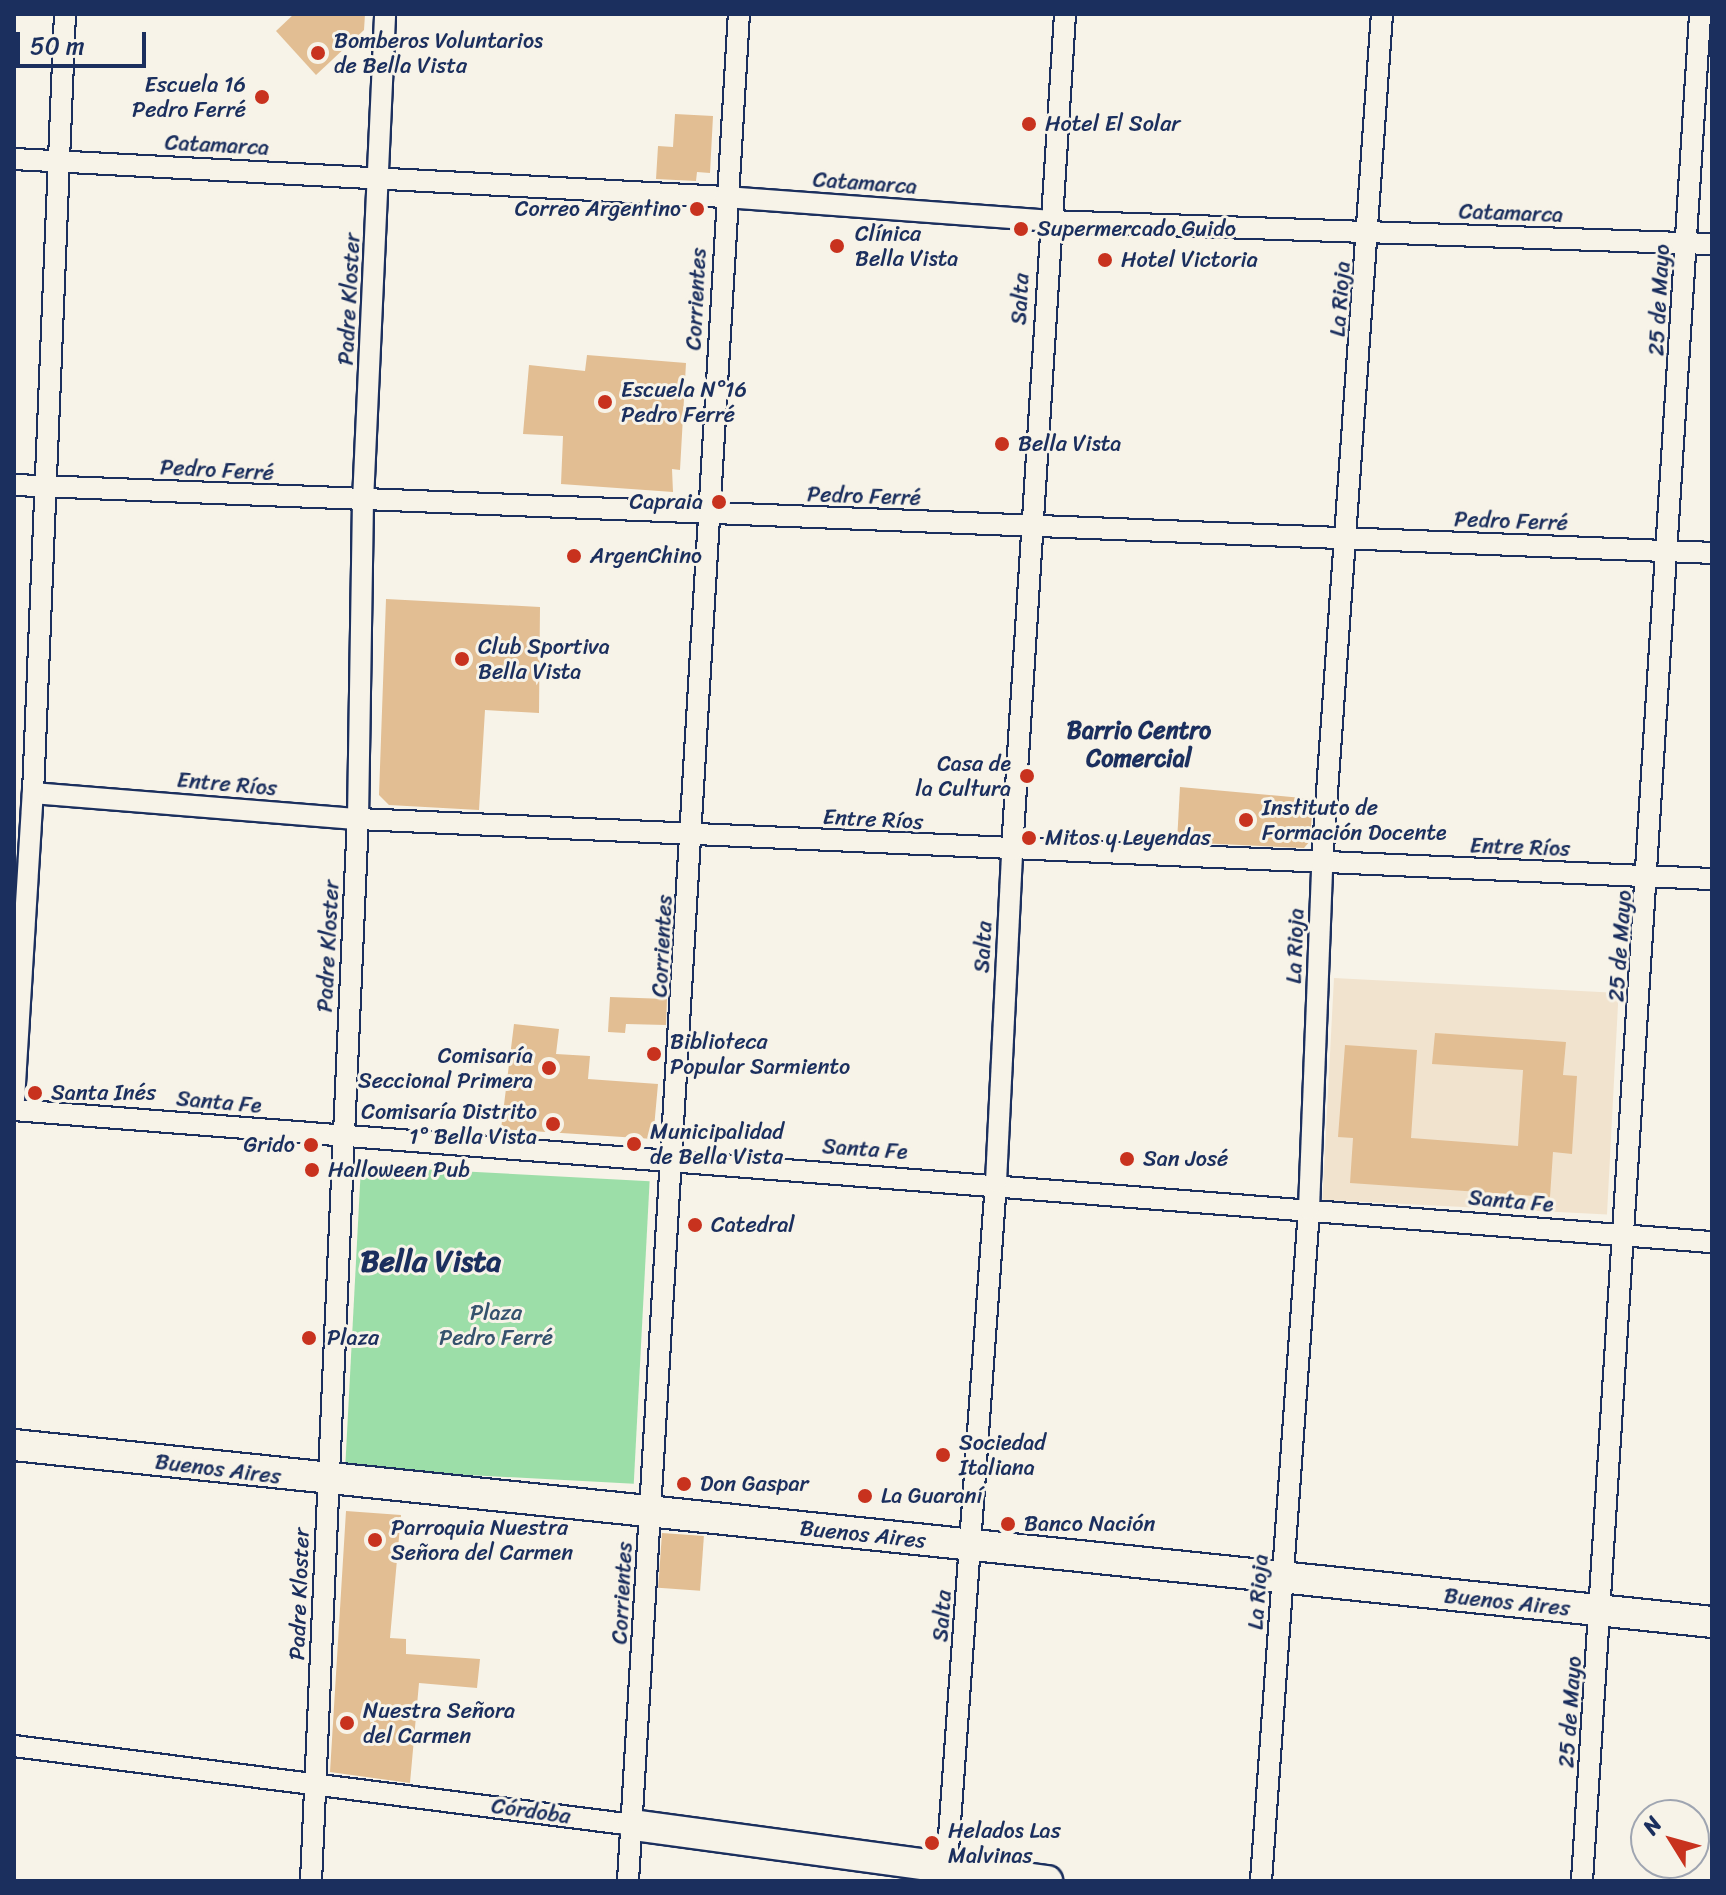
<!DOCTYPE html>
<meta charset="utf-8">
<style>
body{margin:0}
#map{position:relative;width:1726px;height:1895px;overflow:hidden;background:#f7f3e8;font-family:Sriracha,sans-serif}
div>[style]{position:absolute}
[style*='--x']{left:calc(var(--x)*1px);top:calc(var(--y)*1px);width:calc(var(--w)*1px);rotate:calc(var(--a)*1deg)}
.built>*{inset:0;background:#f1e3ce;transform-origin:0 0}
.green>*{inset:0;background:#9cdea8;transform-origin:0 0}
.building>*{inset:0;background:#e2be93;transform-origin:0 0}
.roads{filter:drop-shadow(2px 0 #1b2f5e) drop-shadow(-2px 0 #1b2f5e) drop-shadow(0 2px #1b2f5e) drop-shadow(0 -2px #1b2f5e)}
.street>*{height:20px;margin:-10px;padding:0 10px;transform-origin:10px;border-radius:10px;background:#f7f3e8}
.secondary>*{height:30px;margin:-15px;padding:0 15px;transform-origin:15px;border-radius:15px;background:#f7f3e8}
.dots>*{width:22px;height:22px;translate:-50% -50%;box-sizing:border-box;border:4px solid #f7f3e8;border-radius:50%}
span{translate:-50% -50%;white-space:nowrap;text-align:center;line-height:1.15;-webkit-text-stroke:6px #f7f3e8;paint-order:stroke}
.poi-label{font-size:22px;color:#1b2f5e}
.left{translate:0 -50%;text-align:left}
.right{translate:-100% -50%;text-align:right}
.street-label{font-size:22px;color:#1b2f5e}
.park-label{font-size:22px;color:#35526d}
.neighbourhood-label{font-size:24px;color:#1b2f5e;font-weight:700}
.district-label{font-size:30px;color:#1b2f5e;font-weight:700}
.frame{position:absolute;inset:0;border:16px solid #1b2f5e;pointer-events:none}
.north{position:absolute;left:1630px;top:1799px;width:80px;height:80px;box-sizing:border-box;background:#f7f3e8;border:2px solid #9fa5b1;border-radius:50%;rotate:307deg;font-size:22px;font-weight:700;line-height:32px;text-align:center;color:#1b2f5e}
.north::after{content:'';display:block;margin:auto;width:28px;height:36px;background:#c8321e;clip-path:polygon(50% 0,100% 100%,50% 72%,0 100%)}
.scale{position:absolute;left:16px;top:32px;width:130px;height:36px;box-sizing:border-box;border:4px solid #1b2f5e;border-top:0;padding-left:10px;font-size:24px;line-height:28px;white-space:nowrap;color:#1b2f5e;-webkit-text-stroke:6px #f7f3e8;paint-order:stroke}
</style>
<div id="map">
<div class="built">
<i style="left:1334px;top:978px;width:285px;height:222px;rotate:3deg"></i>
</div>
<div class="green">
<i style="left:361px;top:1166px;width:289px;height:303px;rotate:3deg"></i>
</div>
<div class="building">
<i style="clip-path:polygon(294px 14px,365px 14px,364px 30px,316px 75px,276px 31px)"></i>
<i style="clip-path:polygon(675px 114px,713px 116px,710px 173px,697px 172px,696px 181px,656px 179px,658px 146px,673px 147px)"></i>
<i style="clip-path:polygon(587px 355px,686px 363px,680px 470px,672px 469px,673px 492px,561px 484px,563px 436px,523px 434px,529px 365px,585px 371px)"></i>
<i style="clip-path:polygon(386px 599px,540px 607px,539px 713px,485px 710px,479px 810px,389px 805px,379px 795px)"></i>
<i style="clip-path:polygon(1180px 787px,1313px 799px,1310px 841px,1304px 848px,1177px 842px)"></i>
<i style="clip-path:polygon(610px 997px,667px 999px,666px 1025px,626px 1024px,625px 1033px,608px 1032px)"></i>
<i style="clip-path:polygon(514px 1024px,559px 1029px,556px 1054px,590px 1056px,588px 1079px,658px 1084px,653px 1139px,501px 1129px)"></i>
<i style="clip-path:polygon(1435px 1033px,1566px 1042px,1563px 1075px,1577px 1076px,1572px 1154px,1553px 1152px,1550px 1197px,1350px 1183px,1353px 1138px,1338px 1137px,1345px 1045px,1417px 1050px,1411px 1138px,1518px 1146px,1523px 1070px,1432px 1064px)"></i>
<i style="clip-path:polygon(346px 1511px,401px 1515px,390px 1638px,406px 1639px,406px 1654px,480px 1659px,477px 1688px,419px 1683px,410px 1783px,330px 1772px)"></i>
<i style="left:662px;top:1533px;width:42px;height:55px;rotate:4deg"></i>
</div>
<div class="roads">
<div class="street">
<i style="--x:14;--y:159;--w:712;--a:3.06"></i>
<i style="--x:725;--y:197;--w:325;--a:4.2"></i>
<i style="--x:1049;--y:221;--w:663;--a:1.99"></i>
<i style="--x:14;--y:485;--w:1699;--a:2.29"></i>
<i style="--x:33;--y:793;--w:326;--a:4.6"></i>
<i style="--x:358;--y:819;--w:1355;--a:2.54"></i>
<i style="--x:14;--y:1100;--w:308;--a:-86.5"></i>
<i style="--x:33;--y:793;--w:780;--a:-87.65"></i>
<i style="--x:14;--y:1110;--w:1703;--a:4.45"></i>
<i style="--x:14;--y:1746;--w:624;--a:7.27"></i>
<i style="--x:946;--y:1878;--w:698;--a:-85.89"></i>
<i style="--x:996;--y:1182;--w:332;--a:-87.2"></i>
<i style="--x:1012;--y:850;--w:838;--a:-86.37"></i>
<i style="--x:311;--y:1881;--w:1063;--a:-87.47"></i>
<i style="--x:358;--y:819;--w:318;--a:-89.1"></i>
<i style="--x:363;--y:501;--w:487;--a:-87.4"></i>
<i style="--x:628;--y:1881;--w:1870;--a:-86.6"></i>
<i style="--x:1261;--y:1881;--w:674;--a:-85.91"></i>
<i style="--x:1309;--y:1209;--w:346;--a:-87.8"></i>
<i style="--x:1322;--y:863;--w:851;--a:-85.96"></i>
<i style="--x:1582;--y:1881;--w:1871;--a:-86.38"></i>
</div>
<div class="secondary">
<i style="--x:14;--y:1445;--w:1707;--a:5.95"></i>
<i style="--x:633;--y:1825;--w:418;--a:7.7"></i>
</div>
</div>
<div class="dots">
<i style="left:318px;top:53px;background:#c8321e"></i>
<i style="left:262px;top:97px;background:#c8321e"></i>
<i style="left:1029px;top:124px;background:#c8321e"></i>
<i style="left:697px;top:209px;background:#c8321e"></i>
<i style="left:1021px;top:229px;background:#c8321e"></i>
<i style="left:837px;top:246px;background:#c8321e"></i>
<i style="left:1105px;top:260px;background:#c8321e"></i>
<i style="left:605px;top:402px;background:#c8321e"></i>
<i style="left:1002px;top:444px;background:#c8321e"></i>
<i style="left:719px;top:502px;background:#c8321e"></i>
<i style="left:574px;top:556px;background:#c8321e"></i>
<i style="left:462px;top:659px;background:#c8321e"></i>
<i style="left:1027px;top:776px;background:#c8321e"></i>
<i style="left:1246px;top:820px;background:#c8321e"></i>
<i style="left:1029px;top:838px;background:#c8321e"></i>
<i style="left:654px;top:1054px;background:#c8321e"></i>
<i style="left:549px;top:1068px;background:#c8321e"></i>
<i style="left:35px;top:1093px;background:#c8321e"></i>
<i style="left:553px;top:1124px;background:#c8321e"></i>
<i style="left:634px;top:1144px;background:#c8321e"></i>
<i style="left:311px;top:1145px;background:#c8321e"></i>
<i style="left:1127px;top:1159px;background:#c8321e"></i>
<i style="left:312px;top:1170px;background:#c8321e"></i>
<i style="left:695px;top:1225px;background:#c8321e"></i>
<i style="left:309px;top:1338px;background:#c8321e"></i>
<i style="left:943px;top:1455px;background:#c8321e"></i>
<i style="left:684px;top:1484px;background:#c8321e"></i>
<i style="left:865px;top:1496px;background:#c8321e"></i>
<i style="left:1008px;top:1524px;background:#c8321e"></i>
<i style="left:375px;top:1540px;background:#c8321e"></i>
<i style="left:347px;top:1723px;background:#c8321e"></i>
<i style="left:932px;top:1843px;background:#c8321e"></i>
</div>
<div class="poi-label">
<span class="left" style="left:334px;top:53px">Bomberos Voluntarios<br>de Bella Vista</span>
<span class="right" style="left:246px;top:97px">Escuela 16<br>Pedro Ferré</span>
<span class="left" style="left:1045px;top:124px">Hotel El Solar</span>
<span class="right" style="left:681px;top:209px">Correo Argentino</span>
<span class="left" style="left:1037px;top:229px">Supermercado Guido</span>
<span class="left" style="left:855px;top:246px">Clínica<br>Bella Vista</span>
<span class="left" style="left:1121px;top:260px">Hotel Victoria</span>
<span class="left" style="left:621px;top:402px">Escuela N°16<br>Pedro Ferré</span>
<span class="left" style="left:1018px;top:444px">Bella Vista</span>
<span class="right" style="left:703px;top:502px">Capraia</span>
<span class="left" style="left:590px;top:556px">ArgenChino</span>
<span class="left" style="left:478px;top:659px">Club Sportiva<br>Bella Vista</span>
<span class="right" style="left:1011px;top:776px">Casa de<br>la Cultura</span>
<span class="left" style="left:1262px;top:820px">Instituto de<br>Formación Docente</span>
<span class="left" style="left:1045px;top:838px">Mitos y Leyendas</span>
<span class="left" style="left:670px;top:1054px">Biblioteca<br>Popular Sarmiento</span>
<span class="right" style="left:533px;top:1068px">Comisaría<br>Seccional Primera</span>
<span class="left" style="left:51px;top:1093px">Santa Inés</span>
<span class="right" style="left:537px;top:1124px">Comisaría Distrito<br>1° Bella Vista</span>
<span class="left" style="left:650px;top:1144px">Municipalidad<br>de Bella Vista</span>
<span class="right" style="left:295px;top:1145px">Grido</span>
<span class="left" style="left:1143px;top:1159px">San José</span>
<span class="left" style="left:328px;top:1170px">Halloween Pub</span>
<span class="left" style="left:711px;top:1225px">Catedral</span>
<span class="left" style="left:327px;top:1338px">Plaza</span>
<span class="left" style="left:959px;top:1455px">Sociedad<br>Italiana</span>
<span class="left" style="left:700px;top:1484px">Don Gaspar</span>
<span class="left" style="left:881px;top:1496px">La Guaraní</span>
<span class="left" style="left:1024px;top:1524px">Banco Nación</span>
<span class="left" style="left:391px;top:1540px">Parroquia Nuestra<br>Señora del Carmen</span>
<span class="left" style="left:363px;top:1723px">Nuestra Señora<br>del Carmen</span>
<span class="left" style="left:948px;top:1843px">Helados Las<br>Malvinas</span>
</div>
<div class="street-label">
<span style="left:217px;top:145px;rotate:3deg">Catamarca</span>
<span style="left:865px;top:183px;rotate:4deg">Catamarca</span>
<span style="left:1511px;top:213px;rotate:2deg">Catamarca</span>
<span style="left:349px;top:299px;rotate:-87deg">Padre Kloster</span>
<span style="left:696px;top:299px;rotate:-87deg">Corrientes</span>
<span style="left:1020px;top:299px;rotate:-87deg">Salta</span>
<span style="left:1340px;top:299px;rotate:-86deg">La Rioja</span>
<span style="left:1659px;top:300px;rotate:-87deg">25 de Mayo</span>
<span style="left:217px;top:470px;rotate:3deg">Pedro Ferré</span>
<span style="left:864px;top:496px;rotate:2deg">Pedro Ferré</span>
<span style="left:1511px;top:521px;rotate:2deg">Pedro Ferré</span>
<span style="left:227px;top:784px;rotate:5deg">Entre Ríos</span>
<span style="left:873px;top:819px;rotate:3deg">Entre Ríos</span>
<span style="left:1520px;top:847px;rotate:2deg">Entre Ríos</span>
<span style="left:328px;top:946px;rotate:-87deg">Padre Kloster</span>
<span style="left:662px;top:946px;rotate:-87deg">Corrientes</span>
<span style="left:1295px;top:946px;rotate:-88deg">La Rioja</span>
<span style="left:1620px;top:946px;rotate:-86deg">25 de Mayo</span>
<span style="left:983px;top:947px;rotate:-87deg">Salta</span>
<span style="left:219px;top:1102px;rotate:5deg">Santa Fe</span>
<span style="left:865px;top:1149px;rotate:4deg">Santa Fe</span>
<span style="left:1511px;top:1201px;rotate:5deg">Santa Fe</span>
<span style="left:218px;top:1469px;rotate:7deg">Buenos Aires</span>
<span style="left:863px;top:1534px;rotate:6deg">Buenos Aires</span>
<span style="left:1258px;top:1592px;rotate:-86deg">La Rioja</span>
<span style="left:622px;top:1593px;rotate:-87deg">Corrientes</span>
<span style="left:299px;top:1594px;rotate:-88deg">Padre Kloster</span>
<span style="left:1507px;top:1602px;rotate:6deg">Buenos Aires</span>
<span style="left:942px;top:1616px;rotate:-86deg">Salta</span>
<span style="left:1570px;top:1712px;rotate:-86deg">25 de Mayo</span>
<span style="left:531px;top:1811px;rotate:8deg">Córdoba</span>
</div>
<div class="park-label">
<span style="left:496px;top:1325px">Plaza<br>Pedro Ferré</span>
</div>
<div class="neighbourhood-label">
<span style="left:1139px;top:745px">Barrio Centro<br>Comercial</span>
</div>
<div class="district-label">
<span style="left:431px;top:1261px">Bella Vista</span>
</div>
<div class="frame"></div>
<div class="north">N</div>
<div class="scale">50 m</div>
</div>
